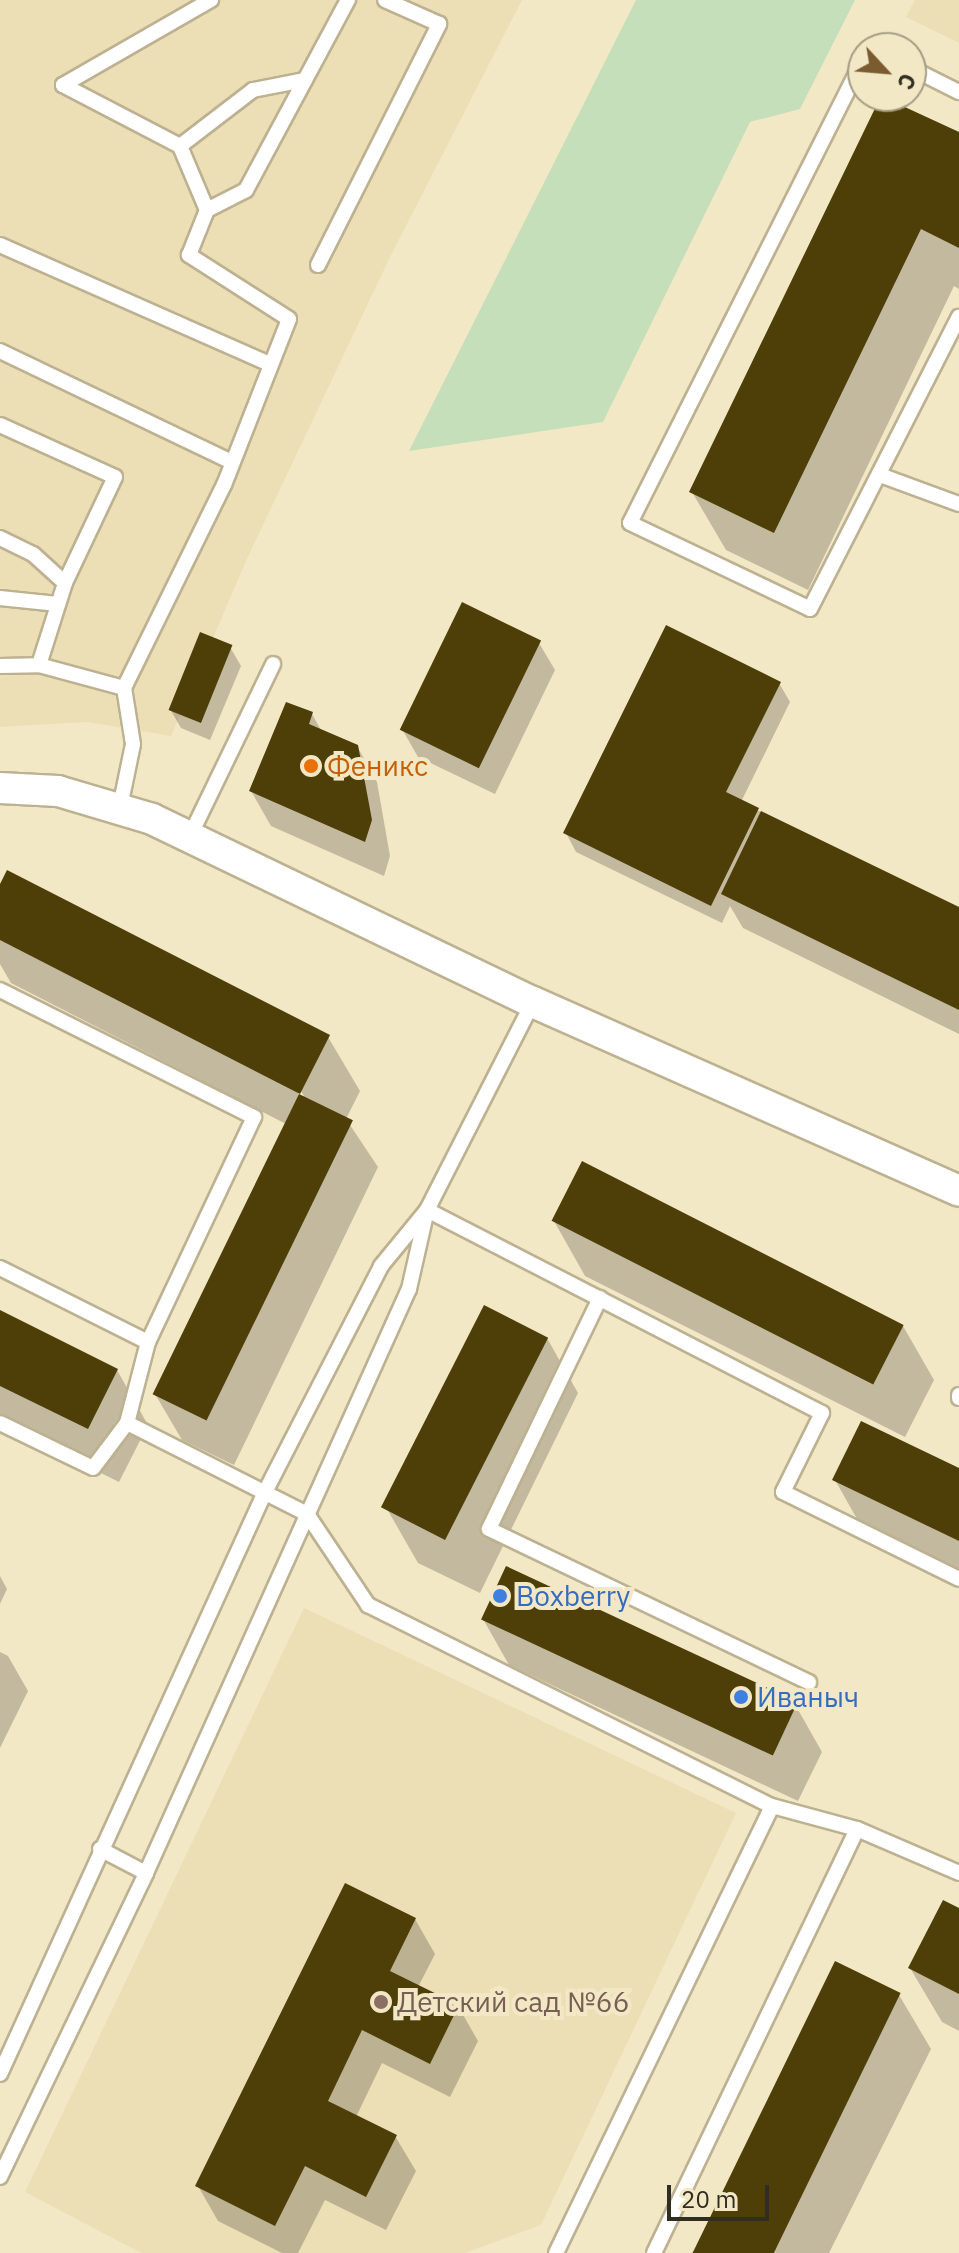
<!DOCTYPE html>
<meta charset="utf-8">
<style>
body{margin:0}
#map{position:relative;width:959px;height:2253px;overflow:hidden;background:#f3e8c6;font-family:"IBM Plex Sans",sans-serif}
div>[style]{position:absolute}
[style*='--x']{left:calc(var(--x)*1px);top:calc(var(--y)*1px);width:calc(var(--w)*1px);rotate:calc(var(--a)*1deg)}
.built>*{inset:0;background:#ecdeb5}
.green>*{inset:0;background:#c4dfb9}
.shadow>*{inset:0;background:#0003}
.building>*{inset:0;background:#4e3e07;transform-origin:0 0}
.roads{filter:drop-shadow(2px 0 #bcb191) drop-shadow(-2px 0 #bcb191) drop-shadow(0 2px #bcb191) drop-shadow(0 -2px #bcb191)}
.lane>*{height:14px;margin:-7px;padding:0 7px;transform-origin:7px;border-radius:7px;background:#fff}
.street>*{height:30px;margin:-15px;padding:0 15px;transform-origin:15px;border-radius:15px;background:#fff}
.dots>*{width:22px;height:22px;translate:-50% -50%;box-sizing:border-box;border:4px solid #f3e8c6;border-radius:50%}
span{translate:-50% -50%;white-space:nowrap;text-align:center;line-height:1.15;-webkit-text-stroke:8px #f3e8c6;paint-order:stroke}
.food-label{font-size:28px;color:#c56008}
.left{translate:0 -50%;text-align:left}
.shop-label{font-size:28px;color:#366cbe}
.education-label{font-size:28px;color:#785e54}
.north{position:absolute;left:847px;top:32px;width:80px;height:80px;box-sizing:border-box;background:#f3e8c6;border:2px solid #a59d84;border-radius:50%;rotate:116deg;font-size:22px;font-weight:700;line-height:32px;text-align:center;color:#312d20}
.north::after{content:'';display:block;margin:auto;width:28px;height:36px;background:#7b5c31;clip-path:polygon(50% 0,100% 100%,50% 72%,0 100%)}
.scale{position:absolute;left:667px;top:2185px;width:102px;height:36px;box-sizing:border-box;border:4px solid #312d20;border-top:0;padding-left:10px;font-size:24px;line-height:28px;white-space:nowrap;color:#312d20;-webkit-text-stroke:6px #f3e8c6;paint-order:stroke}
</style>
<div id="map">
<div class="built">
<i style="clip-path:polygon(0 0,522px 0,390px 257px,246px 561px,171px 736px,87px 722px,0 727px)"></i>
<i style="clip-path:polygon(915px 0,959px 0,959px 43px,906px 17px)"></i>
<i style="clip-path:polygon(304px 1608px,736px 1813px,541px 2225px,465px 2253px,141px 2253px,25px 2192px)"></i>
</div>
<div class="green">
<i style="clip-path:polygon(636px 0,855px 0,800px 109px,750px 122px,603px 422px,409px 451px)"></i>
</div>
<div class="shadow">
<i style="clip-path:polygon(959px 134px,959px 289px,954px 286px,808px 590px,726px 550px,692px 492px)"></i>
<i style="clip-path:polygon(539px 643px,555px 670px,495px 794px,418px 757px,402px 729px)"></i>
<i style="clip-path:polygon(230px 647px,241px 666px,210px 740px,181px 728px,170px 709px)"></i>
<i style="clip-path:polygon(779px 683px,790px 702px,741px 802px,959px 910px,959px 1034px,743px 928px,730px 906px,722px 923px,576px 852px,566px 833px)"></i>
<i style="clip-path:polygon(312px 714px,322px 732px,357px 746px,377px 782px,390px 856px,384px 876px,271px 826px,251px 791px)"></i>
<i style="clip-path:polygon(evenodd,0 888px,328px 1037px,360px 1091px,346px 1119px,378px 1167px,234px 1465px,182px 1440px,155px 1394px,286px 1124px,11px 983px,0 964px,0 888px,296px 1084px,304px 1096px,299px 1096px,296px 1084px)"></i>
<i style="clip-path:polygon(554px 1221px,903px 1326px,934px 1380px,905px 1437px,585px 1276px)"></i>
<i style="clip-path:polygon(0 1313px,117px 1370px,148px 1425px,119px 1482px,0 1423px)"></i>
<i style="clip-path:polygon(547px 1338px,578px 1393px,480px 1593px,418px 1563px,387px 1509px)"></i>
<i style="clip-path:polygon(959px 1471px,959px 1573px,861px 1526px,835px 1480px)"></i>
<i style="clip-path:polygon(0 1576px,7px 1589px,0 1604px)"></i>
<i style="clip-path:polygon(483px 1619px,796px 1706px,822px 1752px,798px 1801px,509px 1665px)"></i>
<i style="clip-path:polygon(0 1652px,8px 1656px,28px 1691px,0 1748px)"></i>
<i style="clip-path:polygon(959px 1910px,959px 2031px,942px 2022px,910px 1968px)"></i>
<i style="clip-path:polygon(415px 1919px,435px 1954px,418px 1987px,458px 2006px,478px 2041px,450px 2097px,382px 2063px,356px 2117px,395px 2136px,416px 2171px,386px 2230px,325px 2200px,298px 2253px,282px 2253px,218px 2221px,198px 2186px)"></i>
<i style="clip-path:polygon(899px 1995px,931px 2049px,829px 2253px,692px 2253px)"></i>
</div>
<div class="building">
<i style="clip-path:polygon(881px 96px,959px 132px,959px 248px,921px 229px,774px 533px,689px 492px)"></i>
<i style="left:462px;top:602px;width:88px;height:142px;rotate:26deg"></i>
<i style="clip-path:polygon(666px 625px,781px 682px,726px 792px,759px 808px,711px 906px,563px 833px)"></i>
<i style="left:200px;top:632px;width:35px;height:84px;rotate:22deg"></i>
<i style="clip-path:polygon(286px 702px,313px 712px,309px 724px,358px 745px,372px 820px,365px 842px,249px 791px)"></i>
<i style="clip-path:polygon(761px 811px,959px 907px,959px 1010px,721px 894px)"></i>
<i style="clip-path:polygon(7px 870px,330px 1035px,300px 1094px,0 940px,0 884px)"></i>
<i style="left:299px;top:1094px;width:60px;height:334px;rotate:26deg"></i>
<i style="left:582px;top:1161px;width:361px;height:67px;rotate:27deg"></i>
<i style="left:484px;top:1305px;width:72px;height:227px;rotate:27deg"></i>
<i style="clip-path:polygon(0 1310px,118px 1369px,88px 1429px,0 1386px)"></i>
<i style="clip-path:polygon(861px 1421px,959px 1468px,959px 1541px,832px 1480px)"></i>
<i style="left:506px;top:1566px;width:322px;height:59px;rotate:25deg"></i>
<i style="clip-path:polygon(345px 1883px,416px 1918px,390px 1971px,459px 2005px,430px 2064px,362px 2030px,328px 2101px,397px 2135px,366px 2197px,305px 2166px,275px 2226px,195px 2186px)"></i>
<i style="clip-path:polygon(943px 1900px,959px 1908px,959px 1994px,908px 1968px)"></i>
<i style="left:835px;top:1961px;width:73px;height:326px;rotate:26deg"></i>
</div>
<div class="roads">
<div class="lane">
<i style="--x:869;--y:48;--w:4;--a:0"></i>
<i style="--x:863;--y:60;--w:518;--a:116.71"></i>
<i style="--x:630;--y:523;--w:199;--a:25.5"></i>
<i style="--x:810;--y:609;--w:328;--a:-63"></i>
<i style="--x:911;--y:68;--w:54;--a:26.6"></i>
<i style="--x:180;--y:146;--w:92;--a:-37.5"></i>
<i style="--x:253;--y:90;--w:53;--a:-10.9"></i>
<i style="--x:207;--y:210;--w:69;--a:-112.9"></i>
<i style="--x:180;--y:146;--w:132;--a:-152.5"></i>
<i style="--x:63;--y:85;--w:171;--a:-29.9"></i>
<i style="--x:0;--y:245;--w:295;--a:23.8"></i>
<i style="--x:318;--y:265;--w:270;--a:-63.3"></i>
<i style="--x:439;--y:24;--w:59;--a:-156"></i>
<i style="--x:0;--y:351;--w:257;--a:25.6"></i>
<i style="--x:0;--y:425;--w:126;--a:24.3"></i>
<i style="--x:115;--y:477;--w:117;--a:115.3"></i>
<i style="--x:65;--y:583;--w:86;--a:107.6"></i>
<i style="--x:880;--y:475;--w:84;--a:20.2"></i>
<i style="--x:0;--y:538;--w:37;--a:26"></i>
<i style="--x:33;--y:554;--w:43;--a:42.2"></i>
<i style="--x:0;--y:598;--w:58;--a:5.9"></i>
<i style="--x:0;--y:666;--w:39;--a:-1"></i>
<i style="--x:39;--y:665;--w:88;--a:15.1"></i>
<i style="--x:120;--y:807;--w:64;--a:-78.3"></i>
<i style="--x:133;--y:744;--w:57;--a:-99.1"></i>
<i style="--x:124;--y:688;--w:226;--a:-63.8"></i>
<i style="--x:224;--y:485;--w:178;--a:-68.6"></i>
<i style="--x:289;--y:319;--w:119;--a:-147.4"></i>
<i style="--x:189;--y:255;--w:48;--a:-68.2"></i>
<i style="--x:207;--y:210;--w:44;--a:-27.1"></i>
<i style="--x:246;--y:190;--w:216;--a:-61.8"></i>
<i style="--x:190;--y:836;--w:191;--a:-64.2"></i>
<i style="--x:0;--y:990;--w:284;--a:26.6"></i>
<i style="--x:254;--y:1117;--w:249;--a:115.2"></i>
<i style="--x:148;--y:1342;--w:84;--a:104.5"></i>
<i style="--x:127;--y:1423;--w:56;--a:127.1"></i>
<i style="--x:93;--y:1468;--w:103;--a:-154.2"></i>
<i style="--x:427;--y:1210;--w:444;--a:27.2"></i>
<i style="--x:822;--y:1413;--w:88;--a:116.3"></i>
<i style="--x:783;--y:1492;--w:196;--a:26.3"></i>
<i style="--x:0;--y:1268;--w:165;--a:26.6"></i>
<i style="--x:600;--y:1298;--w:256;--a:115.7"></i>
<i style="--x:489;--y:1529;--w:355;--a:25.6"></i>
<i style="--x:959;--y:1395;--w:3;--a:90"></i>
<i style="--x:127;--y:1423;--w:202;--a:26.8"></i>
<i style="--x:307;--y:1514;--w:110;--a:56.2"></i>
<i style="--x:368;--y:1605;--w:451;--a:26.5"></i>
<i style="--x:772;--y:1806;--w:88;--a:15.1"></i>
<i style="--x:857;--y:1829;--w:111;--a:23.3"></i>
<i style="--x:100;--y:1849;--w:52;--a:27.6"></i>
<i style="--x:0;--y:2074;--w:639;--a:-65.52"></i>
<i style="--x:265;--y:1492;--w:254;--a:-62.8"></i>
<i style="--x:381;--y:1266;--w:72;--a:-50.6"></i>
<i style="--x:427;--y:1210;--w:233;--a:-63"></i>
<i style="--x:0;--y:2177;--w:337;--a:-64.3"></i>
<i style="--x:146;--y:1873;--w:640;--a:-65.76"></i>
<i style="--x:409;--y:1289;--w:77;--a:-77.2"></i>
<i style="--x:556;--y:2253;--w:496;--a:-64.2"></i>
<i style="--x:654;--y:2253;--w:470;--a:-64.4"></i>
</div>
<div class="street">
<i style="--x:0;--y:788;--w:58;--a:3"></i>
<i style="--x:58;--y:791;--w:98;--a:16.6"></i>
<i style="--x:152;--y:819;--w:423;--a:25.7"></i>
<i style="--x:533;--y:1002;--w:466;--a:23.9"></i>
</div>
</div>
<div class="dots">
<i style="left:311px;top:766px;background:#e8710a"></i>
<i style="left:500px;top:1596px;background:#3f7fe0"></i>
<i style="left:741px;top:1697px;background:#3f7fe0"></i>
<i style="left:381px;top:2002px;background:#8d6e63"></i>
</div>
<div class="food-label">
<span class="left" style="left:327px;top:766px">Феникс</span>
</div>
<div class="shop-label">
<span class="left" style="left:516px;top:1596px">Boxberry</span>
<span class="left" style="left:757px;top:1697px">Иваныч</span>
</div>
<div class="education-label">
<span class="left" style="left:397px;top:2002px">Детский сад №66</span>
</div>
<div class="north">С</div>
<div class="scale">20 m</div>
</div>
